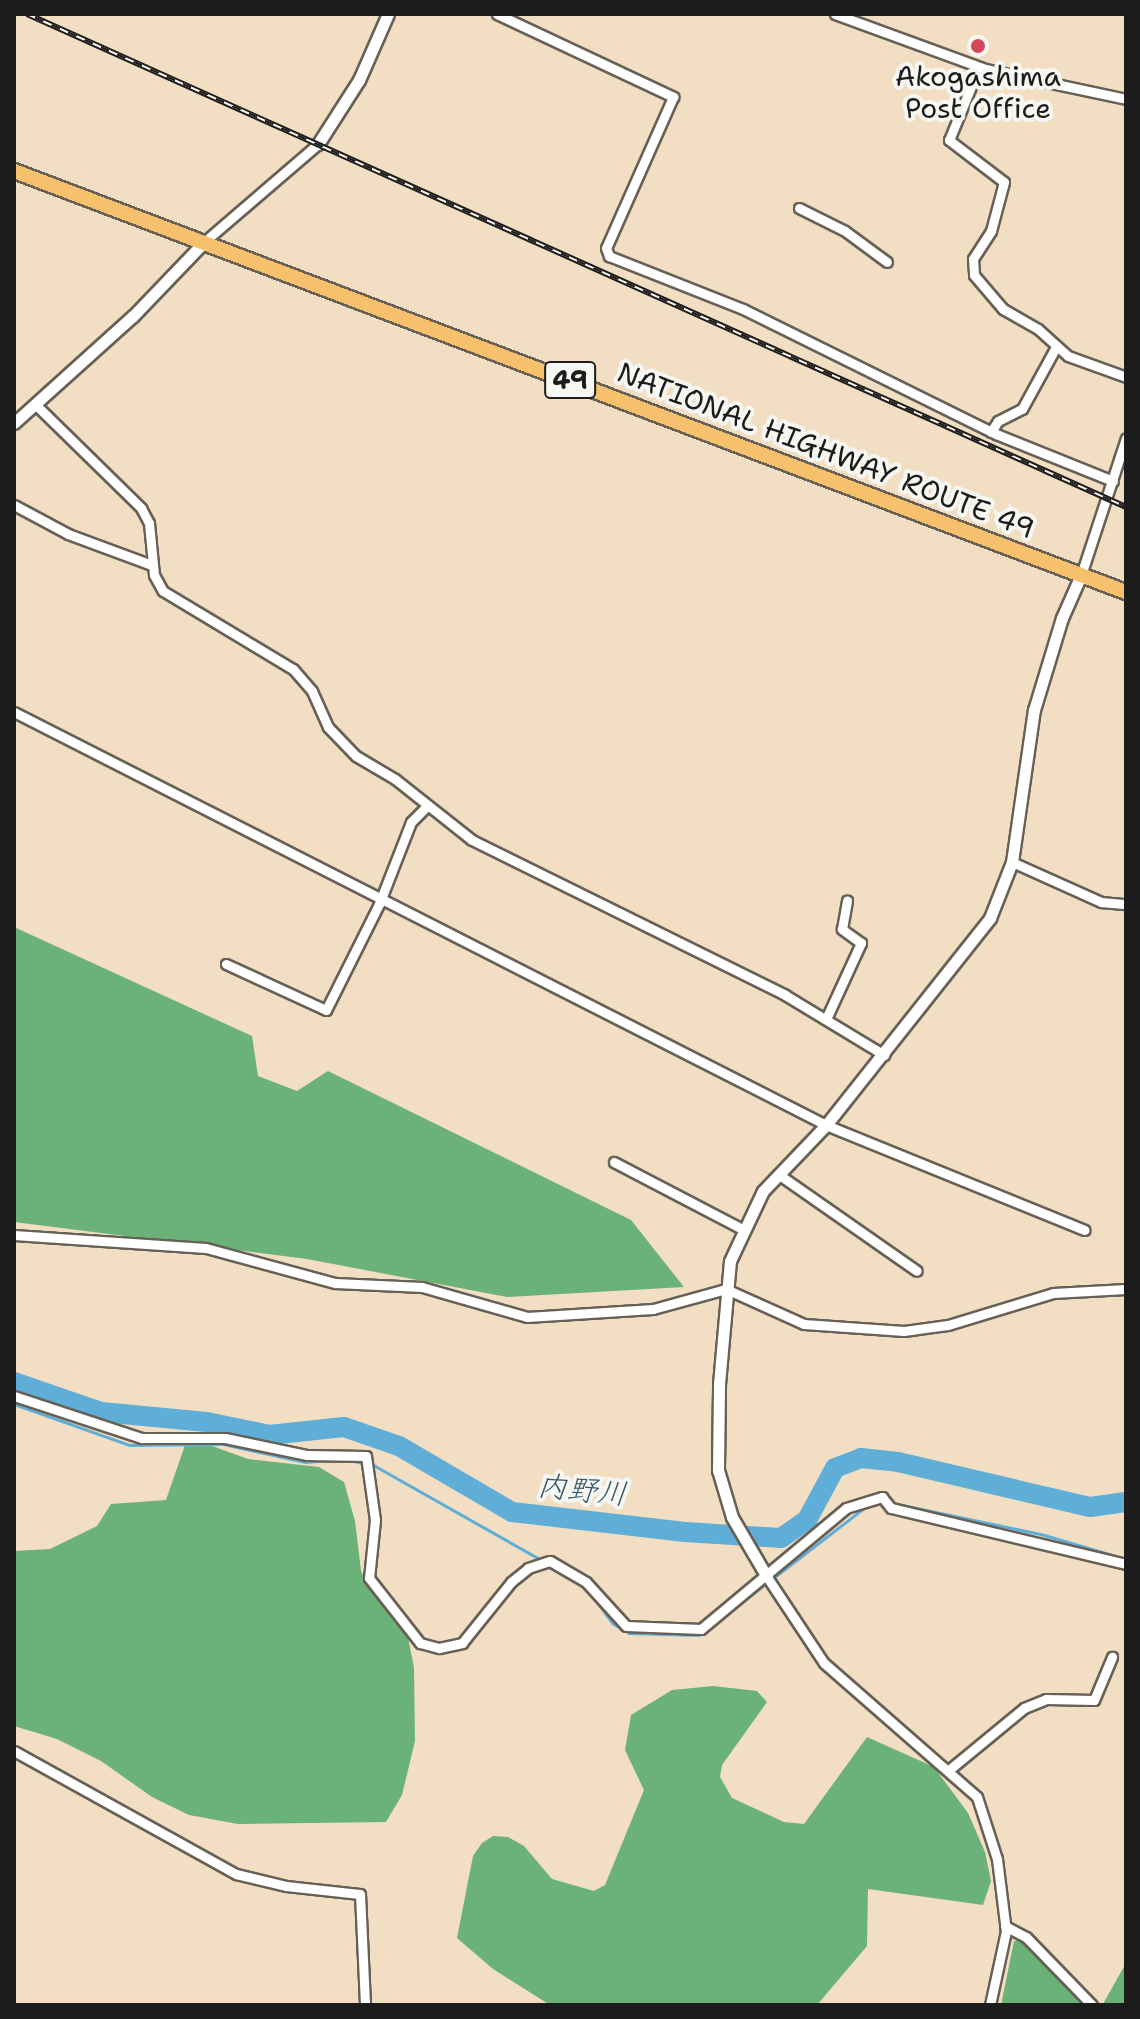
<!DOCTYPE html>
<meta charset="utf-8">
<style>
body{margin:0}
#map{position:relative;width:1140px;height:2019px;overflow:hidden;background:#f2dec2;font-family:"Shantell Sans","Klee One",sans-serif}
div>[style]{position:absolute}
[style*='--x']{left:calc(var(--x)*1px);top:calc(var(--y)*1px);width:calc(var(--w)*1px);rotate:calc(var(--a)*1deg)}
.forest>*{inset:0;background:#6ab278}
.stream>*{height:3px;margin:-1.5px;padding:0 1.5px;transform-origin:1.5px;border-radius:1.5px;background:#5eaed8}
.river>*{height:20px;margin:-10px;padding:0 10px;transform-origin:10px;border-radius:10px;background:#5eaed8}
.roads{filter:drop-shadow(2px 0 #676056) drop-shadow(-2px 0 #676056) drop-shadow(0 2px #676056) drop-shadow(0 -2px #676056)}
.minor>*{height:9px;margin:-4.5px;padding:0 4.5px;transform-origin:4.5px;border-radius:4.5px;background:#fff}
.tertiary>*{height:11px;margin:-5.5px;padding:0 5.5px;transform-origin:5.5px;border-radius:5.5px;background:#fff}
.trunk>*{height:14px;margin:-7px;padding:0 7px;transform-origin:7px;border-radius:7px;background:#f7c06c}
.rail>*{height:6px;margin-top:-3px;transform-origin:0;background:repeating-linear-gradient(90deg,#f6f6f2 0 9px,#1c1c1c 0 18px);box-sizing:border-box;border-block:2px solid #1c1c1c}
.dots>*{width:22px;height:22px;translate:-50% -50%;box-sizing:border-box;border:4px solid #f6f6f2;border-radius:50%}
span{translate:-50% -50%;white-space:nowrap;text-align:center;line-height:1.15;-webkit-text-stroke:8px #f6f6f2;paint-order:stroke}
.shield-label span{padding:2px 6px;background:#f6f6f2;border:2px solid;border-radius:6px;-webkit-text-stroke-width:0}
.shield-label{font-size:26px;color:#1c1c1c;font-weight:700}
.poi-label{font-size:28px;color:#1c1c1c}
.street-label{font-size:28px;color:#1c1c1c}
.water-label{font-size:30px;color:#365667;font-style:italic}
.frame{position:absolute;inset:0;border:16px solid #1c1c1c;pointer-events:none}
</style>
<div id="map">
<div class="forest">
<i style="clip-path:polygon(14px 927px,252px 1036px,258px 1076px,297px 1091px,328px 1071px,631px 1220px,684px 1287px,507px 1297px,307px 1259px,14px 1222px)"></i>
<i style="clip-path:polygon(204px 1443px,248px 1459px,319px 1467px,344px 1482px,355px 1521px,361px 1571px,370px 1590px,408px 1637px,414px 1668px,415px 1741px,402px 1795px,386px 1822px,238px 1824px,189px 1815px,152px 1797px,101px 1761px,57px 1739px,14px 1726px,14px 1551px,50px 1549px,97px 1526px,111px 1504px,166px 1500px,185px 1445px)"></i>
<i style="clip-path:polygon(713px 1686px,757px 1691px,767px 1702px,722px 1765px,720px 1777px,732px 1798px,784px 1822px,804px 1824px,867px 1737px,934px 1767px,968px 1813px,985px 1852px,991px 1881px,983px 1905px,868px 1889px,867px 1946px,817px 2005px,550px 2005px,493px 1969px,457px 1938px,473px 1856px,482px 1843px,493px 1836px,508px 1837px,524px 1846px,552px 1879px,594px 1891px,605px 1885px,644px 1790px,625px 1750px,631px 1715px,672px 1690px)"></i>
<i style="clip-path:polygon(1014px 1941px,1021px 1941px,1094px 2004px,1103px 2004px,1126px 1963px,1126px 2005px,1001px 2005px)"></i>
</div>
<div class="stream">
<i style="--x:14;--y:1404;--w:122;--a:19.6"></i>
<i style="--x:129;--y:1445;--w:94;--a:-0.6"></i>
<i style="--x:223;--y:1444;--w:84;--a:12.4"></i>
<i style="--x:305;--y:1462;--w:32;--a:-5"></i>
<i style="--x:349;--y:1460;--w:27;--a:13"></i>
<i style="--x:375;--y:1466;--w:193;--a:29.5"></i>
<i style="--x:888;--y:1502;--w:159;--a:11.9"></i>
<i style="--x:1044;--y:1535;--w:85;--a:16.3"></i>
<i style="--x:592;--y:1595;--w:34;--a:54"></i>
<i style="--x:612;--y:1623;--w:20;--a:30"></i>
<i style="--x:629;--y:1633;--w:70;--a:1.6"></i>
<i style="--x:699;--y:1635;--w:210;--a:-37.6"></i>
</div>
<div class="river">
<i style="--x:14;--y:1382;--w:92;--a:19"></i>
<i style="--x:101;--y:1412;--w:106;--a:5.4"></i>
<i style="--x:207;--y:1422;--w:63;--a:11.8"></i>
<i style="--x:269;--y:1435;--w:75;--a:-6.1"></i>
<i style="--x:344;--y:1427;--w:58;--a:19.1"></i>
<i style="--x:399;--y:1446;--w:131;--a:30.3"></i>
<i style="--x:512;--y:1512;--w:174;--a:6.6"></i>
<i style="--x:685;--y:1532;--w:96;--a:3.6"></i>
<i style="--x:781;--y:1538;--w:32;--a:-35"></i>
<i style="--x:807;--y:1520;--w:59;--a:-61.7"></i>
<i style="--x:835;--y:1468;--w:28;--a:-21"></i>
<i style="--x:861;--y:1458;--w:37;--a:6"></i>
<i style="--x:898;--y:1462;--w:197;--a:13.2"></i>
<i style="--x:1090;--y:1507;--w:36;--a:-8"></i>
</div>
<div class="roads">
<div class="minor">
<i style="--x:497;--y:14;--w:195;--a:25.2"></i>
<i style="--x:673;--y:97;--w:165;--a:113.9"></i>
<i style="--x:606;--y:248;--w:9;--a:69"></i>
<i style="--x:609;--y:256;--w:144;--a:21.6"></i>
<i style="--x:743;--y:309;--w:282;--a:26.3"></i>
<i style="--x:996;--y:434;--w:126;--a:21.9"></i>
<i style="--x:835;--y:14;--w:160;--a:20.1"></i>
<i style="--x:985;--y:69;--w:144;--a:12"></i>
<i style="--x:979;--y:67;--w:79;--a:112.3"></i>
<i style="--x:949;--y:140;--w:69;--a:37.4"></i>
<i style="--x:1004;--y:182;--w:51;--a:104.9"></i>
<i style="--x:991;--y:231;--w:33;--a:123"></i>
<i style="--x:973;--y:259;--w:16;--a:86"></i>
<i style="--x:974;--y:275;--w:45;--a:49.5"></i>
<i style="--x:1003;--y:309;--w:40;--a:29.7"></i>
<i style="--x:1038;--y:329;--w:40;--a:42"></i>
<i style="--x:1068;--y:356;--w:62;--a:19.9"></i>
<i style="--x:799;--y:208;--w:51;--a:26.6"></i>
<i style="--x:845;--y:231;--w:52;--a:36.4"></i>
<i style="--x:204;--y:242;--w:150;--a:-40.7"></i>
<i style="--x:37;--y:406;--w:146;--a:44.4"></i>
<i style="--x:141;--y:508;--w:17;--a:62"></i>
<i style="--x:149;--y:523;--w:52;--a:84.5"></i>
<i style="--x:154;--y:575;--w:18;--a:61"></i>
<i style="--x:163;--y:591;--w:152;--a:31"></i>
<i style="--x:293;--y:669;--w:29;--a:49"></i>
<i style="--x:312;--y:691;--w:39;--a:66"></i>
<i style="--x:328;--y:727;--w:40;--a:46"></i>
<i style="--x:356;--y:756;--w:45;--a:30.5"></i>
<i style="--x:395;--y:779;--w:98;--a:38.4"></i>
<i style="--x:472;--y:840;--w:349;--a:26.3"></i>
<i style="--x:785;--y:995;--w:116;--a:31.2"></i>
<i style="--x:991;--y:432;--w:13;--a:-58"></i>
<i style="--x:998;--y:421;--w:27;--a:-27"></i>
<i style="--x:1022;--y:409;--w:71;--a:-61.3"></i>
<i style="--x:14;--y:505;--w:61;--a:28.2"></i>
<i style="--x:68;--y:534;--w:90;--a:20.3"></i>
<i style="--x:1081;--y:575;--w:144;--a:-71.8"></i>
<i style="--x:14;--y:712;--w:911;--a:26.96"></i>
<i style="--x:826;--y:1125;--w:279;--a:22.1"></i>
<i style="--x:1012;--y:862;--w:98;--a:24.2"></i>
<i style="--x:1101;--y:902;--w:25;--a:5"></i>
<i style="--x:226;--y:964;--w:110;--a:24.7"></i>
<i style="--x:326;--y:1010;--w:119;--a:-63.4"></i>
<i style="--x:379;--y:904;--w:88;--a:-68.7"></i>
<i style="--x:411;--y:822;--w:23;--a:-45"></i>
<i style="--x:826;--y:1019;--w:84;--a:-65.3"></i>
<i style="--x:861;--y:943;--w:24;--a:-144"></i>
<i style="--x:842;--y:929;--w:29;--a:-80"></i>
<i style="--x:614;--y:1162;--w:144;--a:27.6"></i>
<i style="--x:778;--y:1174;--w:169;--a:34.9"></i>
<i style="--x:14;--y:1235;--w:192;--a:3.9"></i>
<i style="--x:206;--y:1248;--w:134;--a:15.2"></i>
<i style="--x:335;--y:1283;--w:87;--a:2.6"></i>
<i style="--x:422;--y:1287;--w:109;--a:15.9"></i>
<i style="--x:527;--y:1317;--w:126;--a:-3.6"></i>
<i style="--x:653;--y:1309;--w:76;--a:-15.3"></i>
<i style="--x:726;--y:1289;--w:85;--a:24.2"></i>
<i style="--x:804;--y:1324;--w:100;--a:4"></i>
<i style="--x:904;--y:1331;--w:44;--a:-7.8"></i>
<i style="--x:948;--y:1325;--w:110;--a:-16.9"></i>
<i style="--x:1053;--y:1293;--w:73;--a:-3.1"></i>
<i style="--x:14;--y:1396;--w:135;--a:18.2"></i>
<i style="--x:142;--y:1438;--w:83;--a:0"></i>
<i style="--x:225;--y:1438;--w:84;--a:11.7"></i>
<i style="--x:307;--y:1455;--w:59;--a:1"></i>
<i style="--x:366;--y:1456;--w:65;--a:82"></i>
<i style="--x:375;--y:1520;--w:58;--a:95.9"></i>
<i style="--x:369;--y:1578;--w:83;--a:51.9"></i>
<i style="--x:420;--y:1643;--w:20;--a:15"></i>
<i style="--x:439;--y:1648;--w:24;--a:-12"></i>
<i style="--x:462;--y:1643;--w:78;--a:-51.2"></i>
<i style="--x:511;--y:1582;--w:22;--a:-39"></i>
<i style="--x:528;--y:1568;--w:23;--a:-18"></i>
<i style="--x:550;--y:1561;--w:42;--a:30.3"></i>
<i style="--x:586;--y:1582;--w:59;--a:47.7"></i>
<i style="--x:626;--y:1626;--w:75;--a:2.3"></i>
<i style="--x:701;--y:1629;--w:189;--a:-39.8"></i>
<i style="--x:846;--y:1508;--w:38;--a:-17"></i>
<i style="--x:882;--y:1497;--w:14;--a:51"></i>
<i style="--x:891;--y:1508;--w:242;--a:13.4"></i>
<i style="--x:767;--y:1577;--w:103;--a:56.5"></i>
<i style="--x:824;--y:1663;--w:203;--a:41.2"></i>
<i style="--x:977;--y:1797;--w:65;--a:72.1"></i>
<i style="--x:997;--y:1859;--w:73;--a:82.9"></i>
<i style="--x:1006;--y:1931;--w:76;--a:102.2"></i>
<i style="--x:14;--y:1751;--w:254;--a:29"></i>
<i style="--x:236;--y:1874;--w:51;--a:13.5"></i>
<i style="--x:286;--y:1886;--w:74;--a:6.2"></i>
<i style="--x:360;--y:1894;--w:111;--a:87.4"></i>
<i style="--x:950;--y:1769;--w:96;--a:-39.5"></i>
<i style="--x:1024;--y:1708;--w:24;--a:-22"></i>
<i style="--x:1046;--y:1699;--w:48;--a:1.2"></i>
<i style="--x:1094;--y:1700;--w:47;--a:-67.3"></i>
<i style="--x:1005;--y:1926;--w:24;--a:28"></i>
<i style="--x:1026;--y:1937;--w:95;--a:45.9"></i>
</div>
<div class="tertiary">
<i style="--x:318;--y:144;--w:76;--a:-57.4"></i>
<i style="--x:359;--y:80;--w:72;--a:-66.3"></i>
<i style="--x:14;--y:423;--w:160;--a:-42"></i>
<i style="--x:133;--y:316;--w:103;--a:-46.2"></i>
<i style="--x:767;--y:1577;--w:69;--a:-120.3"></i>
<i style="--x:732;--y:1517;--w:49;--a:-106.6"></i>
<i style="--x:718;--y:1470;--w:86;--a:-89.3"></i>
<i style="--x:719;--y:1384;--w:123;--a:-84.9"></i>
<i style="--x:730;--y:1261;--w:77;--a:-64.8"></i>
<i style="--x:763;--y:1191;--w:91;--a:-46.3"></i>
<i style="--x:826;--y:1125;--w:264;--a:-51.6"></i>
<i style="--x:990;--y:918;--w:60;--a:-68.6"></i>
<i style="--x:1012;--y:862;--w:154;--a:-81.8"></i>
<i style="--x:1034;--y:710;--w:96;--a:-73.1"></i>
<i style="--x:1062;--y:618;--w:47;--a:-66.2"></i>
</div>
<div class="trunk">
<i style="--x:14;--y:171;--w:1189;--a:20.74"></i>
</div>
</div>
<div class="rail">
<i style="--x:27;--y:14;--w:1205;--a:24.16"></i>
</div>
<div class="dots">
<i style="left:978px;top:46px;background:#d1495b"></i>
</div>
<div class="shield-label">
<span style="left:570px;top:380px">49</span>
</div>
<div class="poi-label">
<span style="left:978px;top:92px">Akogashima<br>Post Office</span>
</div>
<div class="street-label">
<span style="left:826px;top:450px;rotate:21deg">NATIONAL HIGHWAY ROUTE 49</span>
</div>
<div class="water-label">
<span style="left:582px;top:1490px;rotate:6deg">内野川</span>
</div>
<div class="frame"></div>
</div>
